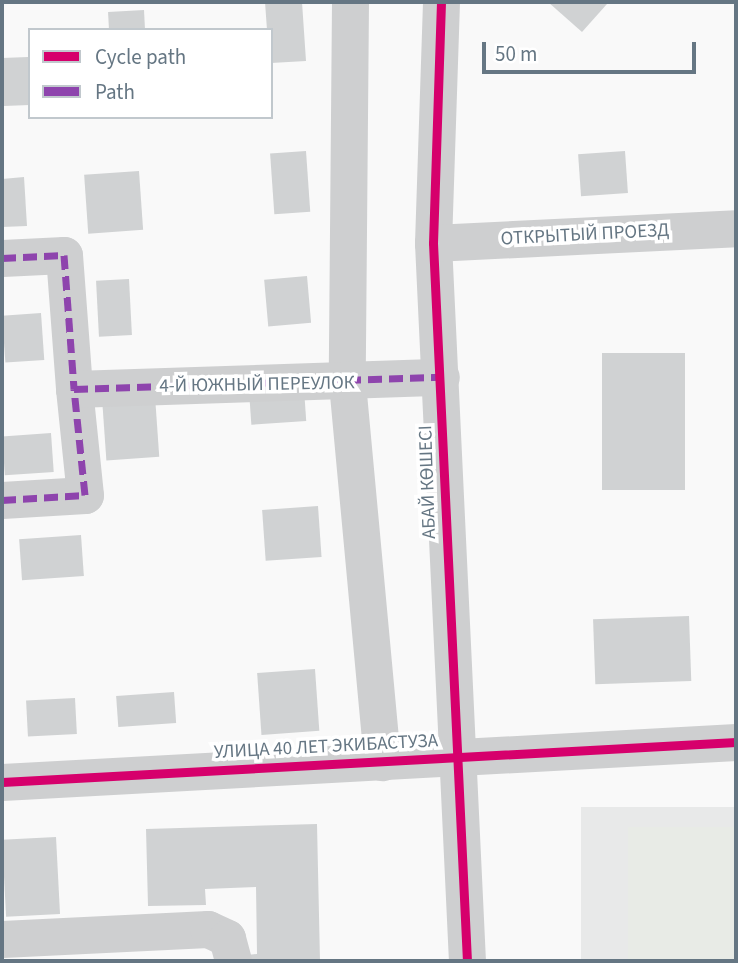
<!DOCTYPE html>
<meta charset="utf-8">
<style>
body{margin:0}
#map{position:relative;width:738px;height:963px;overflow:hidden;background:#f9f9f9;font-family:"Source Sans 3",sans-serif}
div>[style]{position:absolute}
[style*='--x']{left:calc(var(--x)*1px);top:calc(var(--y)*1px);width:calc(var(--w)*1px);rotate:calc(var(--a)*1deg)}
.built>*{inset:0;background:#e8e9e9;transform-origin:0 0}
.green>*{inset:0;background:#e8ebe6;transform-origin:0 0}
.building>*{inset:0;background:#d0d2d3;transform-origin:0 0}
.minor>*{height:37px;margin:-18.5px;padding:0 18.5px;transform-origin:18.5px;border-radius:18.5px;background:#cecfd0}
.quiet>*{height:7px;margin-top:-3.5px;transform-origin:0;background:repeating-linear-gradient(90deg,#8e44ad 0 14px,transparent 0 21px)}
.cycleway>*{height:9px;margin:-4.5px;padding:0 4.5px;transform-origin:4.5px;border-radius:4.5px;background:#d6006c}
span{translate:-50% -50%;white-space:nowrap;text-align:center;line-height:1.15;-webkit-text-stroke:7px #fff;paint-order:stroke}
.street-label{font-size:19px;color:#657683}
.frame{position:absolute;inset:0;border:4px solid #657683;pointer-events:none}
.legend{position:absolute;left:28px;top:28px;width:245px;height:91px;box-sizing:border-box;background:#fff;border:2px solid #c1c8cd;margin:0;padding:9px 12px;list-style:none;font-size:21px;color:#657683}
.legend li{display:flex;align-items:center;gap:14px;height:35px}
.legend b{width:35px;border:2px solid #c1c8cd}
.scale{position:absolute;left:482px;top:42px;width:214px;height:32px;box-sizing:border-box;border:4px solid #657683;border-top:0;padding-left:9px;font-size:21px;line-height:24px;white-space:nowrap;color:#657683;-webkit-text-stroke:5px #fff;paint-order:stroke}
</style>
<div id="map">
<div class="built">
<i style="left:736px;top:807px;width:154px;height:155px;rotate:90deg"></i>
</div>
<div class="green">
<i style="left:736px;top:827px;width:134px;height:108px;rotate:90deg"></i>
</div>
<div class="building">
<i style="clip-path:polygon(265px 2px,302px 2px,306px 61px,271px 63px,271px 30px,267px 30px)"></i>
<i style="clip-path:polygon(548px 2px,605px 2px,607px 4px,582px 32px)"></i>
<i style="left:144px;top:10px;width:20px;height:36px;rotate:87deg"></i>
<i style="left:28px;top:57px;width:48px;height:26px;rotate:88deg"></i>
<i style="left:306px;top:151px;width:61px;height:36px;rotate:86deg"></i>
<i style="left:625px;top:151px;width:42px;height:47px;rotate:86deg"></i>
<i style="left:139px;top:171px;width:59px;height:55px;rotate:86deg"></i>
<i style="clip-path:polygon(24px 177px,27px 226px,2px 227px,2px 179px)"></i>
<i style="left:307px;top:276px;width:47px;height:43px;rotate:85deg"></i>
<i style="left:129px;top:279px;width:56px;height:33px;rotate:87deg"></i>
<i style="left:41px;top:313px;width:47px;height:39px;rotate:86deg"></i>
<i style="left:602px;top:353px;width:83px;height:137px"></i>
<i style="left:304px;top:389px;width:32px;height:55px;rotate:86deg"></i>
<i style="left:155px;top:396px;width:61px;height:53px;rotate:86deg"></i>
<i style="left:51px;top:433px;width:39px;height:49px;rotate:86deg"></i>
<i style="left:318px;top:506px;width:51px;height:56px;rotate:86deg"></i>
<i style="left:81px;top:535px;width:41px;height:62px;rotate:86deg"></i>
<i style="left:689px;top:616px;width:65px;height:96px;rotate:88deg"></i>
<i style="left:315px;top:669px;width:62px;height:58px;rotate:86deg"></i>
<i style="left:174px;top:692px;width:31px;height:58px;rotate:86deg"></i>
<i style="left:75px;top:698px;width:36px;height:49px;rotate:87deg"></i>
<i style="clip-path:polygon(317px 824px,320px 961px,247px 961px,247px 955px,257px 954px,256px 887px,205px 889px,206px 905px,148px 906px,146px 829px)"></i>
<i style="left:56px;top:837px;width:77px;height:54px;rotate:87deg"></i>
</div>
<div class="minor">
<i style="--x:350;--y:2;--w:381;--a:90.5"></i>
<i style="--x:347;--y:383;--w:381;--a:84.7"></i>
<i style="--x:441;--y:2;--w:241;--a:91.9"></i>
<i style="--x:433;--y:243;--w:719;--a:87.29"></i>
<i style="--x:433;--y:243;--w:303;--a:-2.8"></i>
<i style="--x:2;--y:258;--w:62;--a:-2.8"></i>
<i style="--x:64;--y:255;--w:134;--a:85.7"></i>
<i style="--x:2;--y:500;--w:83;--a:-3.4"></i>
<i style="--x:85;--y:495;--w:107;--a:-95.9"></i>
<i style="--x:74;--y:389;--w:367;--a:-1.9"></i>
<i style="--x:2;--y:782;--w:735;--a:-3.12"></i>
<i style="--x:2;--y:939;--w:206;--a:-2.8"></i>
<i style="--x:208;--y:929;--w:21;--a:25"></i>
<i style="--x:227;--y:938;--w:24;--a:75"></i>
</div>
<div class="quiet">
<i style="--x:2;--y:258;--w:62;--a:-2.8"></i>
<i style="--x:64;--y:255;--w:134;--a:85.7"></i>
<i style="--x:2;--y:500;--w:83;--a:-3.4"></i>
<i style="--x:85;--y:495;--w:107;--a:-95.9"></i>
<i style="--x:74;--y:389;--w:367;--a:-1.9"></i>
</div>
<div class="cycleway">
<i style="--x:441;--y:2;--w:241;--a:91.9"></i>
<i style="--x:433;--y:243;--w:719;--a:87.29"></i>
<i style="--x:2;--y:782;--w:735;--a:-3.12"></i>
</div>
<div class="street-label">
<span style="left:585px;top:235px;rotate:-3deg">ОТКРЫТЫЙ ПРОЕЗД</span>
<span style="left:257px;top:385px;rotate:-1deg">4-Й ЮЖНЫЙ ПЕРЕУЛОК</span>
<span style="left:428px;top:482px;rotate:-92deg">АБАЙ КӨШЕСІ</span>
<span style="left:326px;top:747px;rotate:-3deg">УЛИЦА 40 ЛЕТ ЭКИБАСТУЗА</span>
</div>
<div class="frame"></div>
<ul class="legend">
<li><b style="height:9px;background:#d6006c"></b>Cycle path</li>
<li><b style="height:9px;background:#8e44ad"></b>Path</li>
</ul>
<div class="scale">50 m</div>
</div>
